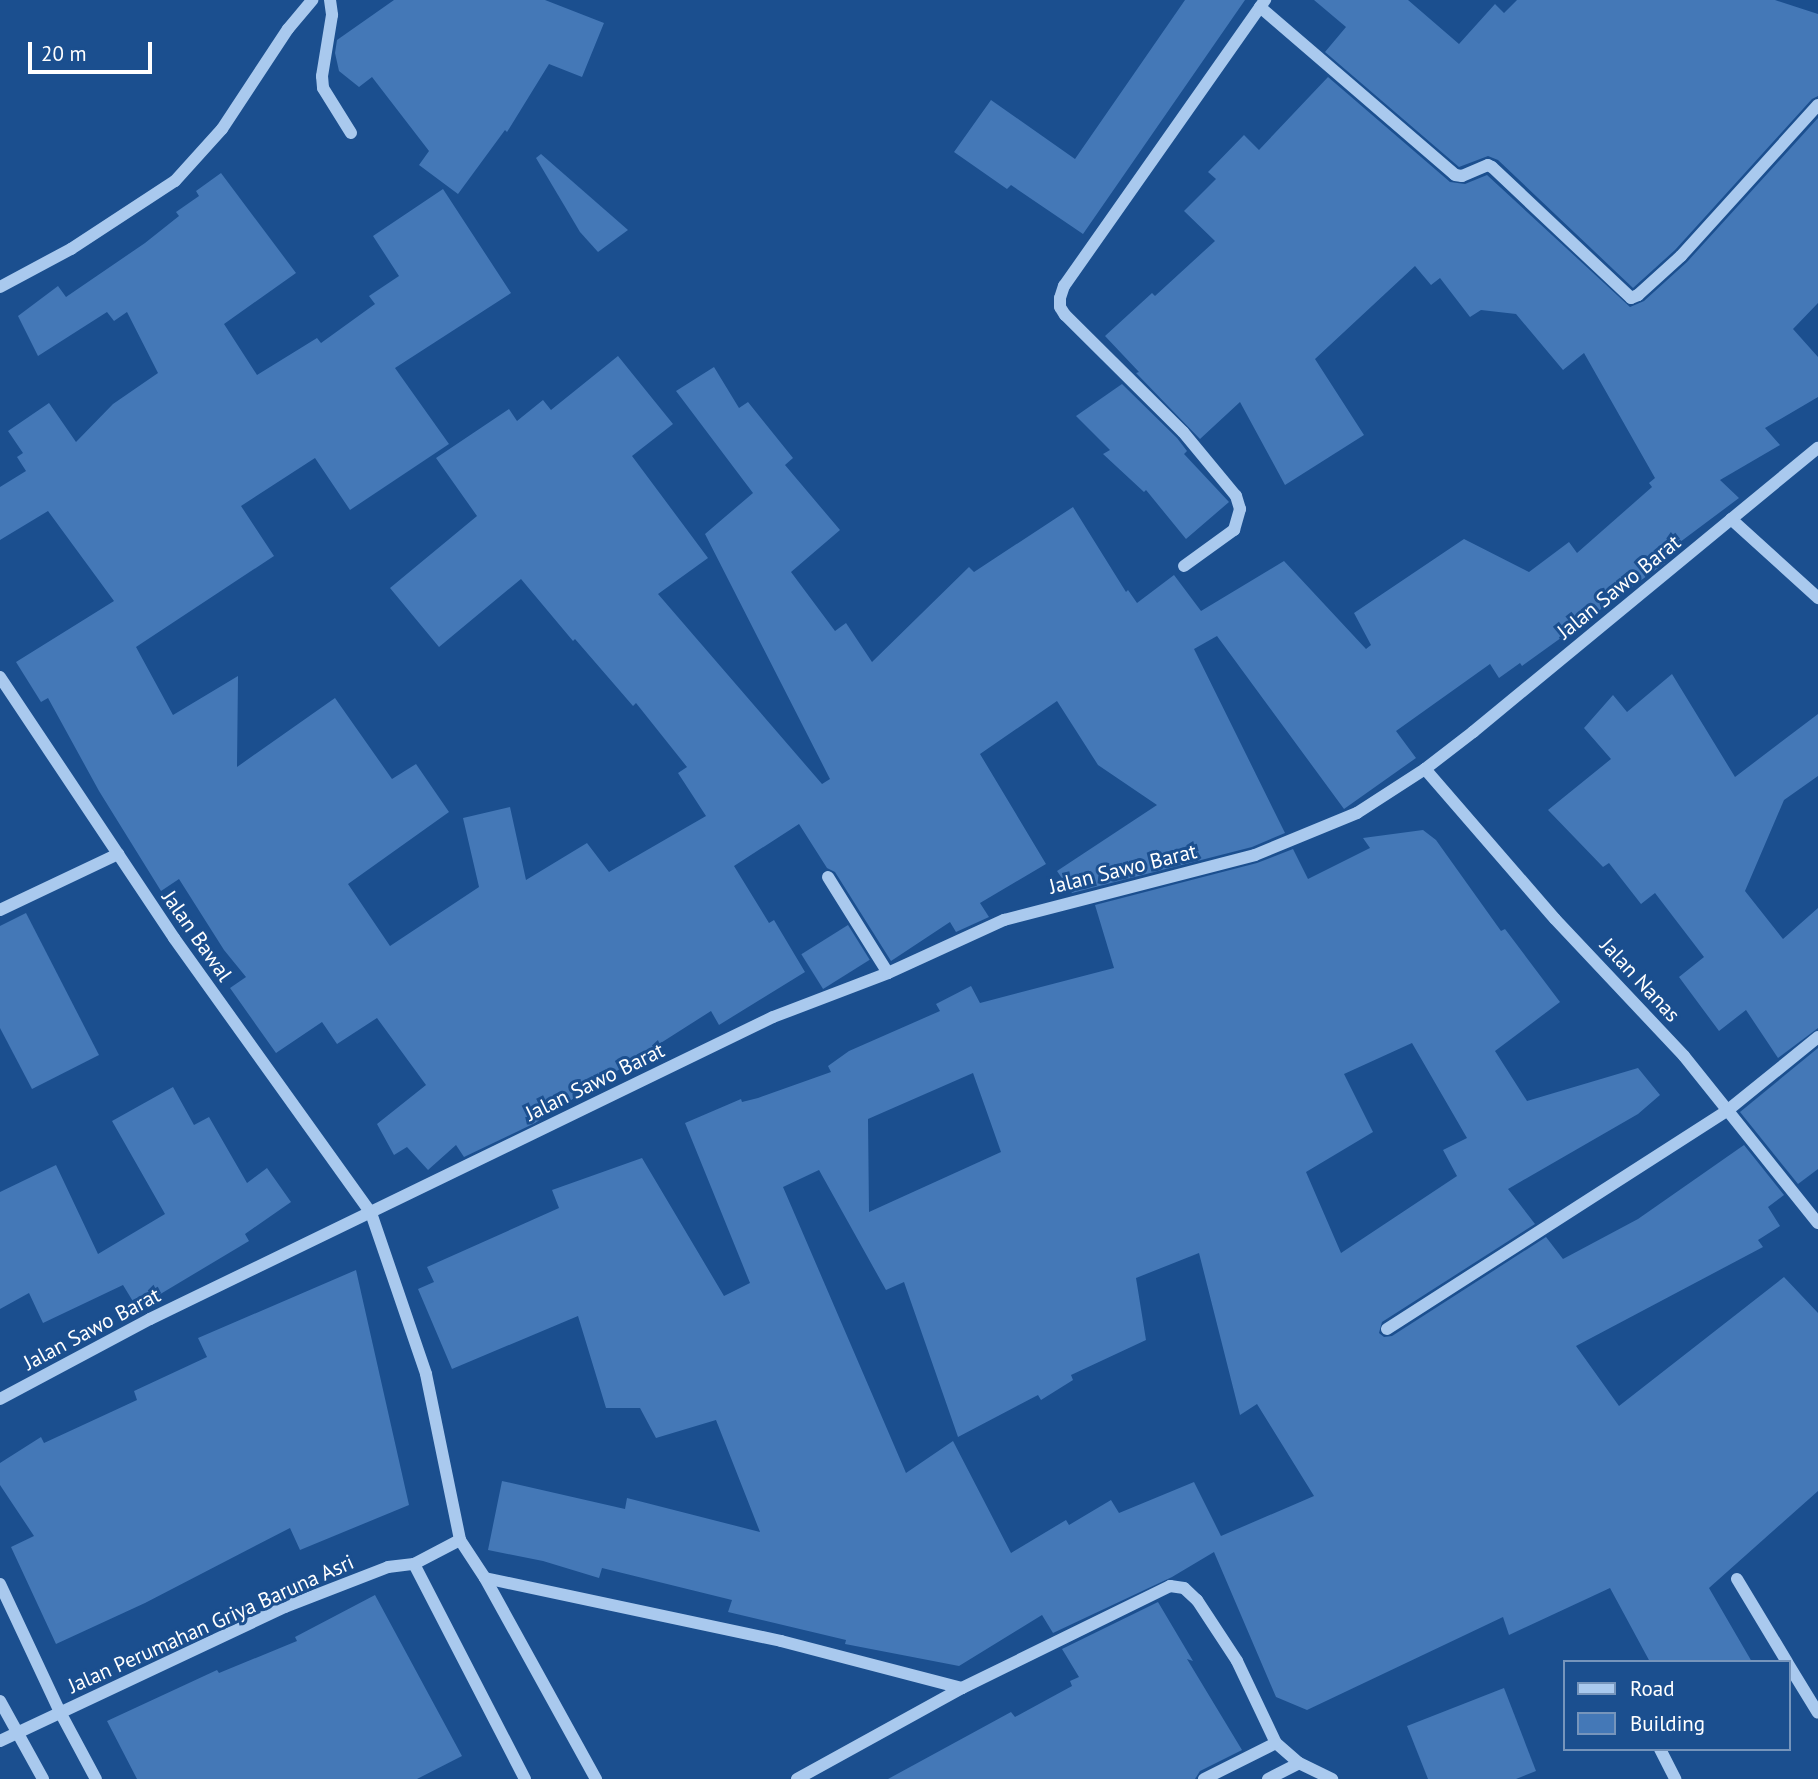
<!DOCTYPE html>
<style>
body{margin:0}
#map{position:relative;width:1818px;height:1779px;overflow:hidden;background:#1b4f8f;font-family:"PT Sans",sans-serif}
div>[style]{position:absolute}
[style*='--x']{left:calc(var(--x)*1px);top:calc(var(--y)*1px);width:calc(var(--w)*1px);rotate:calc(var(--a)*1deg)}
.building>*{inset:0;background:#4478b7;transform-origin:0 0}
.minor>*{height:12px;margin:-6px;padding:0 6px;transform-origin:6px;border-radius:6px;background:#a9c9ee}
span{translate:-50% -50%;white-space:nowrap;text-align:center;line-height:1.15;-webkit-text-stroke:6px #1b4f8f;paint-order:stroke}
.street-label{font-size:21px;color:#fff}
.legend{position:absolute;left:1563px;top:1660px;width:228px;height:91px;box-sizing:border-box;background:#1b4f8f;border:2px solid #7695bc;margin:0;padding:9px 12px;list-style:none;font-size:21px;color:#fff}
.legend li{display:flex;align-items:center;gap:14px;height:35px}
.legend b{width:35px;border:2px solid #7695bc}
.scale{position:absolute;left:28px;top:42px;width:124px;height:32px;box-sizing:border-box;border:4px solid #fff;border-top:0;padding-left:9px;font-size:21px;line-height:24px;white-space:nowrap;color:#fff;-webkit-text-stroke:5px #1b4f8f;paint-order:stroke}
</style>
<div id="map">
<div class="building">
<i style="clip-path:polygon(394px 0,545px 0,604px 23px,582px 77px,549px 64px,507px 132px,505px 130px,458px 194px,419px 165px,429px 151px,372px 77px,359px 87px,339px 71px,335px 53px,337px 40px)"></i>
<i style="clip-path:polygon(1185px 0,1245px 0,1083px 234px,1011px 185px,1007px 189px,954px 152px,991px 100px,1075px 159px)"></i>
<i style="clip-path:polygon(1314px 0,1408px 0,1459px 44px,1495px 4px,1504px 13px,1517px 0,1775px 0,1818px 14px,1818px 96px,1812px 99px,1675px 250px,1633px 288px,1498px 160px,1488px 156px,1459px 167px,1325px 52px,1346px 27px)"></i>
<i style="clip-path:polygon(1328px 77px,1450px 182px,1465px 184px,1487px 175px,1630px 307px,1644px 301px,1687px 262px,1818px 118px,1818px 303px,1793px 329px,1818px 357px,1818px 397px,1765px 428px,1780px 445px,1720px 480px,1739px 498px,1660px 557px,1665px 563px,1522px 666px,1520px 663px,1499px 678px,1490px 664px,1396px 731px,1416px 758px,1344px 809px,1217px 636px,1194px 649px,1285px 833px,1252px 847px,1072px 893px,1057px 871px,1157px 805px,1098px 765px,1057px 701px,980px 754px,1046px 864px,980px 903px,989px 917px,956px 932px,950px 922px,891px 961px,835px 872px,827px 868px,799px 824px,734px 866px,769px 923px,774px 920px,805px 972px,719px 1025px,711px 1011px,535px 1123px,464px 1157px,456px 1145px,428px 1170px,407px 1147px,394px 1155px,377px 1124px,426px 1085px,377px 1018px,337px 1044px,322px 1022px,276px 1053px,230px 988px,246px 977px,224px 950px,179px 879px,161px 891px,99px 791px,48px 698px,41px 702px,16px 662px,114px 601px,48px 511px,0 540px,0 487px,26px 471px,17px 457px,23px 453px,8px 431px,49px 403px,76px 442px,113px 404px,158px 373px,127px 312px,114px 321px,107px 312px,38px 356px,18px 316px,58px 286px,66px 297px,145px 243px,179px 216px,176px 212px,199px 196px,196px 191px,221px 173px,296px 273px,224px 324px,257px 375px,317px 338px,321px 343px,375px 304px,369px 296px,399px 276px,373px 236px,443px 189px,511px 293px,395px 368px,449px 444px,350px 510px,315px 458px,241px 506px,274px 556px,136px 647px,173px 715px,238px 676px,237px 767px,335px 698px,392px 779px,416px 764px,449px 812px,348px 884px,390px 946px,479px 887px,463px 818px,510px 807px,526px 880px,587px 843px,609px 872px,706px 816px,678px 773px,687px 767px,636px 703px,633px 706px,575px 639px,573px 641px,521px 579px,439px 647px,390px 588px,477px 516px,436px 458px,509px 409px,517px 421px,543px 400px,551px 410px,618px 356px,673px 424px,632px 456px,708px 558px,658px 594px,822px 784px,830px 779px,705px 534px,753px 493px,676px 391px,714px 367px,739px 408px,748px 402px,793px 458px,785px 465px,840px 530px,791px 572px,835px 631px,846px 623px,872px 662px,969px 567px,974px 572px,1073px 507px,1126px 592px,1128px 590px,1137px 603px,1174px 575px,1201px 611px,1284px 561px,1366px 649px,1371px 645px,1354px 613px,1464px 539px,1529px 572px,1569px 542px,1577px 553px,1652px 487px,1649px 483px,1655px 478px,1584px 353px,1563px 370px,1516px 314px,1481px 310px,1470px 317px,1440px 278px,1431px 285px,1415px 266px,1315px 359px,1364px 435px,1285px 485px,1240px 402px,1200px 439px,1136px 373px,1139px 372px,1105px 336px,1152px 293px,1155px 296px,1215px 241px,1184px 211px,1216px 179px,1208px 172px,1244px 135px,1259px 150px)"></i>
<i style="clip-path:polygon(541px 154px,628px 230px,598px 252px,580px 232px,536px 158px)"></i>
<i style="clip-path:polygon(1122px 384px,1177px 438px,1187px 451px,1184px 454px,1229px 502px,1186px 539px,1146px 490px,1144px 492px,1103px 454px,1110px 450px,1076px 416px)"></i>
<i style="clip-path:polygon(1672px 674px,1735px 777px,1818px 714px,1818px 776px,1784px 800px,1745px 891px,1783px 939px,1818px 908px,1818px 1028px,1778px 1058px,1746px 1010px,1719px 1031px,1679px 977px,1704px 957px,1655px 893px,1641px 904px,1609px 863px,1603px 867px,1548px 810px,1611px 759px,1584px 728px,1613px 695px,1627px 712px)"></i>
<i style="clip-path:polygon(evenodd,1423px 830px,1436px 840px,1501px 931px,1505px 929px,1560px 1002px,1495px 1051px,1527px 1101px,1638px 1068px,1660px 1095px,1638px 1114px,1508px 1189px,1535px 1224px,1382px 1322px,1379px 1333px,1384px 1337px,1392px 1336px,1546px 1237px,1563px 1259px,1638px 1219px,1744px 1145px,1784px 1195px,1768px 1207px,1780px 1226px,1758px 1240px,1763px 1247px,1576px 1346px,1619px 1406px,1784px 1277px,1818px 1313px,1818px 1491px,1709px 1588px,1752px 1662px,1650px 1662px,1610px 1588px,1509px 1635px,1503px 1617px,1307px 1710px,1276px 1697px,1214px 1552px,1172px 1577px,1053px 1633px,1042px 1615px,959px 1666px,845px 1644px,846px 1640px,728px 1612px,732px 1600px,602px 1568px,599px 1578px,543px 1561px,488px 1550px,502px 1481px,625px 1509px,627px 1498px,760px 1532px,716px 1420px,656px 1438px,640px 1408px,606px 1408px,578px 1316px,452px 1369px,418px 1289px,434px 1282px,427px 1267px,559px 1208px,552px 1190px,642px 1158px,724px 1296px,750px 1283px,685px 1123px,741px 1099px,742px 1102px,758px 1098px,831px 1072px,828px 1066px,849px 1051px,940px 1011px,936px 1004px,971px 986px,980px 1003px,1114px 968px,1095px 905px,1257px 863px,1293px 849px,1308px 879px,1370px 848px,1363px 838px,1423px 830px,1412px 1043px,1467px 1138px,1443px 1150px,1457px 1176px,1341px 1253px,1306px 1172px,1373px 1132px,1344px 1074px,1412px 1043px,1423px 830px,973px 1073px,1001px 1152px,869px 1212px,868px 1119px,973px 1073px,1423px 830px,819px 1170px,886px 1290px,904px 1282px,958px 1437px,1038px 1395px,1041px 1400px,1073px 1380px,1071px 1375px,1146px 1340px,1136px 1278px,1199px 1253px,1240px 1415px,1257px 1404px,1314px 1496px,1221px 1536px,1194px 1482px,1119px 1513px,1111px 1500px,1069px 1525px,1066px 1520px,1011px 1553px,953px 1441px,906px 1473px,783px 1187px,819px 1170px)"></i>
<i style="clip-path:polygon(26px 913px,99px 1055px,32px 1089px,0 1028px,0 926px)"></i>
<i style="left:848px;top:925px;width:41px;height:55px;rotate:58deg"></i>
<i style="clip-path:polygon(1818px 1048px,1818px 1169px,1798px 1184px,1740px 1112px)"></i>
<i style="clip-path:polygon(173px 1087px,194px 1125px,209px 1117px,247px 1183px,267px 1168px,291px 1202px,245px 1234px,249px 1241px,137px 1308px,123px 1285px,43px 1323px,29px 1293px,0 1309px,0 1192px,56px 1165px,98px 1254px,165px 1214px,112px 1121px)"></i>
<i style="clip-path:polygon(356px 1270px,409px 1505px,300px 1550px,290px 1528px,145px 1603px,56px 1644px,11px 1547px,34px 1536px,0 1485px,0 1463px,41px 1437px,44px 1443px,137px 1400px,134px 1391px,207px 1357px,198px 1338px)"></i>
<i style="clip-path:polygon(375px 1595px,462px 1756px,417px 1779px,137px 1779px,107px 1721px,217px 1670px,219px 1673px,297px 1641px,295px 1637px)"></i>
<i style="clip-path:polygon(1158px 1602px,1193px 1661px,1187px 1659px,1242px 1750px,1200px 1771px,1195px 1779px,888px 1779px,1011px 1712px,1015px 1717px,1072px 1686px,1070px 1681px,1079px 1677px,1062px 1649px)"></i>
<i style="clip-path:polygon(1504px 1688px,1536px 1771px,1516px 1779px,1428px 1779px,1407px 1726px)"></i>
</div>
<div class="minor">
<i style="--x:330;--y:0;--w:15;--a:82"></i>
<i style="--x:332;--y:15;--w:62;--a:99.3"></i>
<i style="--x:322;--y:76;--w:12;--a:85"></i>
<i style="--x:323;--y:88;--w:53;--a:58.1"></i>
<i style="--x:1260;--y:7;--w:257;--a:40.7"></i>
<i style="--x:1455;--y:175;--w:7;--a:8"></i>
<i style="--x:1462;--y:176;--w:28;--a:-23"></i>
<i style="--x:1488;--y:165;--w:4;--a:27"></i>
<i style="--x:1492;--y:167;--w:191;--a:43.3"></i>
<i style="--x:1631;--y:298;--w:8;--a:-23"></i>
<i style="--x:1638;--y:295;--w:58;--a:-42.2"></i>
<i style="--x:1681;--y:256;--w:204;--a:-47.8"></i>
<i style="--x:0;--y:287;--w:81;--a:-28.2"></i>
<i style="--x:71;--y:249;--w:124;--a:-33.2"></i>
<i style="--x:175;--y:181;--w:70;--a:-47.9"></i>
<i style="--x:222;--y:129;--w:120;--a:-56.6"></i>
<i style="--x:288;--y:29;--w:38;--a:-50"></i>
<i style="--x:1731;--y:519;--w:118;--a:42.2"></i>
<i style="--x:1184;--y:566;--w:62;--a:-35.8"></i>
<i style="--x:1234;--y:530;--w:22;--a:-74"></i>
<i style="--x:1240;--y:509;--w:14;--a:-107"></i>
<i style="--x:1236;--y:496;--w:83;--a:-129.6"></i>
<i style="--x:1183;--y:432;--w:166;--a:-135.2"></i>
<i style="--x:1065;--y:315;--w:9;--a:-122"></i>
<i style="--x:1060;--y:307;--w:9;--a:-90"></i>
<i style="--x:1060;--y:298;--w:13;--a:-72"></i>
<i style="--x:1064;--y:286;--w:350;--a:-54.9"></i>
<i style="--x:0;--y:677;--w:314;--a:56.3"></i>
<i style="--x:174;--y:938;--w:338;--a:54.4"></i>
<i style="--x:371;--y:1213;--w:170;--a:71.1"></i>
<i style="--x:426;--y:1374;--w:169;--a:78.4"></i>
<i style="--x:460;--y:1540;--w:45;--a:56.7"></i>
<i style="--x:485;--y:1578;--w:230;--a:61.1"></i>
<i style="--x:1425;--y:769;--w:198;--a:49.1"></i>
<i style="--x:1555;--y:919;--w:188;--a:46.7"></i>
<i style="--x:1684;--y:1056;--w:214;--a:51.3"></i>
<i style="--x:828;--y:877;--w:113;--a:58"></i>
<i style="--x:0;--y:910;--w:131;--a:-25.4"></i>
<i style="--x:1387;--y:1329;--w:405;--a:-32.7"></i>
<i style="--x:1728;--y:1110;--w:116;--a:-39"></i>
<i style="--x:0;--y:1399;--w:170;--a:-28.1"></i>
<i style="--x:150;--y:1319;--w:692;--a:-25.86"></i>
<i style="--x:773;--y:1017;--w:123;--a:-20.9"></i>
<i style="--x:888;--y:973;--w:128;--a:-24.6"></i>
<i style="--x:1004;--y:920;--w:259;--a:-14.5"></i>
<i style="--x:1255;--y:855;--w:110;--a:-22.4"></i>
<i style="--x:1357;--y:813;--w:81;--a:-32.9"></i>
<i style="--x:1425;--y:769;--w:61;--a:-37.6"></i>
<i style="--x:1473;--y:732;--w:447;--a:-39.5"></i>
<i style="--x:414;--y:1564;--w:242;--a:62.7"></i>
<i style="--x:485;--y:1578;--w:303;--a:12"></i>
<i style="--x:781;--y:1641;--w:187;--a:14.6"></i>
<i style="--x:1737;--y:1579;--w:97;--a:58.9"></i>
<i style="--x:0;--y:1584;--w:141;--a:64.9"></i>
<i style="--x:60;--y:1712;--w:76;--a:61.8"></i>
<i style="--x:1788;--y:1664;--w:57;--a:58.5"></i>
<i style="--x:0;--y:1701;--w:89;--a:61.1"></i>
<i style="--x:0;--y:1741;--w:315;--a:-25.2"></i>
<i style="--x:285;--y:1607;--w:110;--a:-21.2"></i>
<i style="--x:388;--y:1567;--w:26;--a:-7"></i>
<i style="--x:414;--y:1564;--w:52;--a:-27.6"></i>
<i style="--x:1660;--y:1749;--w:34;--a:63"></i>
<i style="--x:797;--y:1779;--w:188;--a:-28.9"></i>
<i style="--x:962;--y:1688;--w:232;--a:-26.1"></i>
<i style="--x:1170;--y:1586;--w:14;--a:8"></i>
<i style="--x:1184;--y:1588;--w:18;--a:43"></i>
<i style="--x:1197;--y:1600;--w:73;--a:56.7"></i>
<i style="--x:1237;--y:1661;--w:91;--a:64.6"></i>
<i style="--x:1276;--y:1743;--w:30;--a:41"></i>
<i style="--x:1299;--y:1763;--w:37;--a:26"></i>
<i style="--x:1204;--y:1779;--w:80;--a:-26.6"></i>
<i style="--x:1268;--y:1779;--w:35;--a:-27"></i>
</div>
<div class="street-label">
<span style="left:1619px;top:587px;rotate:-39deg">Jalan Sawo Barat</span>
<span style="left:1123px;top:869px;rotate:-14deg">Jalan Sawo Barat</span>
<span style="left:197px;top:936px;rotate:55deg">Jalan Bawal</span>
<span style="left:1640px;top:980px;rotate:47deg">Jalan Nanas</span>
<span style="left:595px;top:1082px;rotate:-26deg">Jalan Sawo Barat</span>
<span style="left:92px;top:1329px;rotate:-28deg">Jalan Sawo Barat</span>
<span style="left:211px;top:1624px;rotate:-24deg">Jalan Perumahan Griya Baruna Asri</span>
</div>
<ul class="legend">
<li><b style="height:9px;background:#a9c9ee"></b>Road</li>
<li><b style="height:19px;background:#4478b7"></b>Building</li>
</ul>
<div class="scale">20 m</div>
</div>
